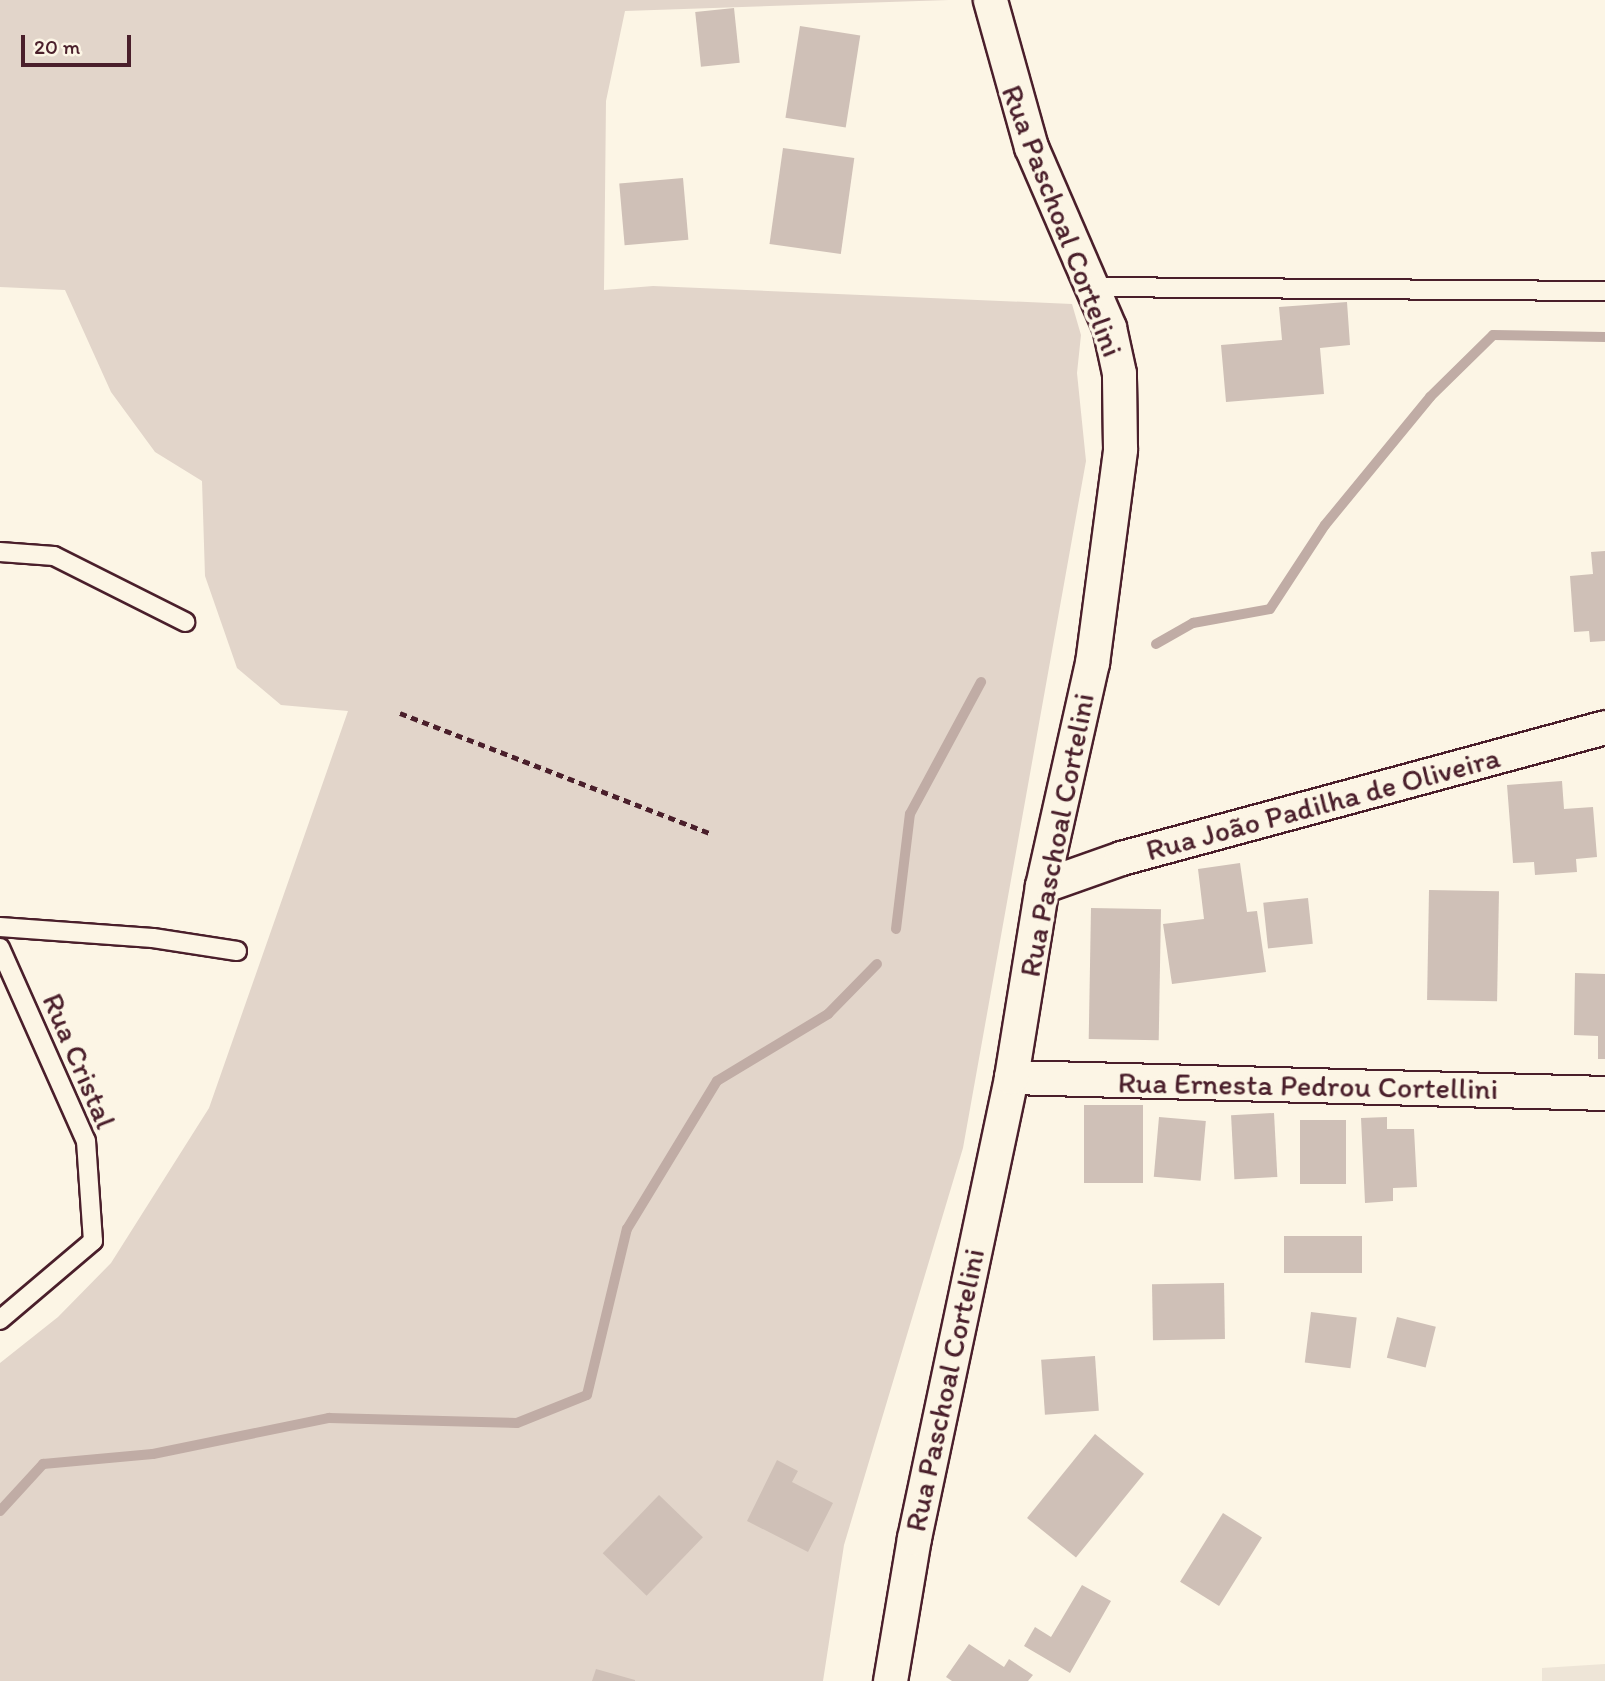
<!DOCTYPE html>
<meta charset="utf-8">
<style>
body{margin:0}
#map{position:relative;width:1605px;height:1681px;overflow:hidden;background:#fcf5e5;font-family:Itim,sans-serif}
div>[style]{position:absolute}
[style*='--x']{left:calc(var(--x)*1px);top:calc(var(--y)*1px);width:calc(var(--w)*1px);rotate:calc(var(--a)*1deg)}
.built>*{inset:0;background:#eee5d7}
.green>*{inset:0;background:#e2d5ca}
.stream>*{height:10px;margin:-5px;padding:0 5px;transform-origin:5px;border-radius:5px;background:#c0aca5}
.building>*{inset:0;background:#cfc0b7;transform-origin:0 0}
.path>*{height:4.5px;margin-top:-2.25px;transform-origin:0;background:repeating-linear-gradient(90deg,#4a1f2b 0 7px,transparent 0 12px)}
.roads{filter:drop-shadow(2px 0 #4a1f2b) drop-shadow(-2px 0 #4a1f2b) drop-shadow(0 2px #4a1f2b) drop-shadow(0 -2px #4a1f2b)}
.service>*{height:18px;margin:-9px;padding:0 9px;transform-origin:9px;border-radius:9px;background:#fcf5e5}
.minor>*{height:33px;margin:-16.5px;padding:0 16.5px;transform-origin:16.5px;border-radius:16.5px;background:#fcf5e5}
span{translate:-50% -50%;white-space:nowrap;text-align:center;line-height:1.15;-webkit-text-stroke:7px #fcf5e5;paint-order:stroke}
.street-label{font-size:30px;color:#4a1f2b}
.scale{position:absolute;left:21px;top:35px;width:110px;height:32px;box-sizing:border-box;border:4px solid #4a1f2b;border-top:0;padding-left:9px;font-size:21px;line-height:24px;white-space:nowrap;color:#4a1f2b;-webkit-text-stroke:5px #fcf5e5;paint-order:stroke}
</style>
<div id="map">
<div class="built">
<i style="clip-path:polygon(1605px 1664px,1605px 1681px,1542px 1681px,1542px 1668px)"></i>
</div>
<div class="green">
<i style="clip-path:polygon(0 0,949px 0,625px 11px,606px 101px,604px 290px,653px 286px,1072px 304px,1081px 335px,1077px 373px,1086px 461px,963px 1148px,844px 1545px,823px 1681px,0 1681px,0 1363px,58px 1317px,111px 1263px,209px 1108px,348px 711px,281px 705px,237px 668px,205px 576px,202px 481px,155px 452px,111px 392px,65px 290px,0 287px)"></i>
</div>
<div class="stream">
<i style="--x:1156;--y:644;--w:43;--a:-29.6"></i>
<i style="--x:1193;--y:623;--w:78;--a:-10.3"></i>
<i style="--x:1270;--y:609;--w:100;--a:-56.8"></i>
<i style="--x:1325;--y:525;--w:166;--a:-50.6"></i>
<i style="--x:1430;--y:397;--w:88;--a:-44.5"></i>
<i style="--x:1493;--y:335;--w:112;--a:1"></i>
<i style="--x:896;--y:929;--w:116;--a:-83.1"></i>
<i style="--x:910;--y:814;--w:150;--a:-61.7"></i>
<i style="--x:0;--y:1511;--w:64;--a:-47.5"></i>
<i style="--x:43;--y:1464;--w:110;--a:-5.2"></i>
<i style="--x:153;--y:1454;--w:180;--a:-11.6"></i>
<i style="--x:329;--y:1418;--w:188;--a:1.5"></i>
<i style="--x:517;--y:1423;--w:75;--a:-21.8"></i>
<i style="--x:587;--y:1395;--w:171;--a:-76.5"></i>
<i style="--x:627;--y:1229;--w:173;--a:-58.7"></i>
<i style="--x:717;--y:1081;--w:130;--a:-31.1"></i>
<i style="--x:828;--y:1014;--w:70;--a:-45.6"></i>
</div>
<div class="building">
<i style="left:734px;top:8px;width:55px;height:39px;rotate:84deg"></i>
<i style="left:800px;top:26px;width:61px;height:93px;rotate:9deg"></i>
<i style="left:783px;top:148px;width:72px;height:97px;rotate:8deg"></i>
<i style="left:683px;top:178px;width:62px;height:64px;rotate:85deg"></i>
<i style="clip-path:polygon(1347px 302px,1350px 345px,1320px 348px,1324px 394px,1226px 402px,1221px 345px,1282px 340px,1279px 307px)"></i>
<i style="clip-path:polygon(1605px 551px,1605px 641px,1590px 642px,1589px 631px,1574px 632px,1570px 576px,1593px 574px,1591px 552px)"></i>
<i style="clip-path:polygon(1562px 781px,1564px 809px,1593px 807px,1597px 857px,1576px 859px,1577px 872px,1535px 875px,1534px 862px,1513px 863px,1507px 785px)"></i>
<i style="clip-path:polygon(1240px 863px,1247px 912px,1257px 911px,1266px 972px,1172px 984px,1163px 924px,1204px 919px,1198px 869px)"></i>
<i style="left:1429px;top:890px;width:70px;height:110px;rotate:1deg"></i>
<i style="left:1308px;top:898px;width:46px;height:45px;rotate:84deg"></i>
<i style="left:1091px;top:908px;width:70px;height:131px;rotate:1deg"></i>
<i style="clip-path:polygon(1575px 973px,1605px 974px,1605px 1059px,1598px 1059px,1598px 1036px,1574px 1035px)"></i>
<i style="left:1084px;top:1105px;width:59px;height:78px"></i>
<i style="left:1274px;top:1113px;width:64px;height:43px;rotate:87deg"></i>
<i style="left:1159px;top:1117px;width:47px;height:60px;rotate:5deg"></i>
<i style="clip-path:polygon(1387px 1117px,1387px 1129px,1414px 1129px,1417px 1187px,1393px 1188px,1393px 1201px,1365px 1203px,1361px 1118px)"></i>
<i style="left:1300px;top:1120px;width:46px;height:64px"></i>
<i style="left:1284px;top:1236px;width:78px;height:37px"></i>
<i style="left:1224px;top:1283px;width:56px;height:72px;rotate:89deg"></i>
<i style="left:1311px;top:1312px;width:46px;height:51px;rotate:7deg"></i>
<i style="left:1397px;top:1317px;width:40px;height:42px;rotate:14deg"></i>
<i style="left:1095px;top:1356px;width:55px;height:54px;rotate:86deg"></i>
<i style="left:1095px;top:1434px;width:63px;height:108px;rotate:39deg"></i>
<i style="clip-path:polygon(777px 1460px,798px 1471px,792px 1482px,833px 1503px,808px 1552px,747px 1521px)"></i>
<i style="left:659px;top:1495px;width:61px;height:81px;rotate:44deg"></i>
<i style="left:1223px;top:1513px;width:46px;height:81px;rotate:32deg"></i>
<i style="clip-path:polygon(1082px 1585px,1111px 1601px,1070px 1673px,1024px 1646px,1035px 1627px,1051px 1637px)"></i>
<i style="clip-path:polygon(969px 1644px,1004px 1667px,1009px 1659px,1033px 1675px,1028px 1681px,952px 1681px,946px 1677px)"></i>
<i style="clip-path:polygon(596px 1669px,635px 1680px,635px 1681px,592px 1681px)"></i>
</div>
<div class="path">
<i style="--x:400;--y:713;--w:332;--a:21.2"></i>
</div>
<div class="roads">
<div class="service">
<i style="--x:1091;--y:287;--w:514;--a:0.45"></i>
<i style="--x:0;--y:552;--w:54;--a:4.2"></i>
<i style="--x:54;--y:556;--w:147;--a:26.7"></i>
<i style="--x:0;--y:927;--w:153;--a:4.1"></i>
<i style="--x:153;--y:938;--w:85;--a:8.8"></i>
<i style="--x:0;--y:948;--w:211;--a:66"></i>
<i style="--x:86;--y:1141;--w:100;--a:86"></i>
<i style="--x:93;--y:1241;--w:122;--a:139.7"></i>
</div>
<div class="minor">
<i style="--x:1042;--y:886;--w:84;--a:-19.5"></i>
<i style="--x:1121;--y:858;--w:501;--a:-15.14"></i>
<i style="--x:1011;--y:1077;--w:594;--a:1.54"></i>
<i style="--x:890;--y:1681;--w:145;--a:-80.5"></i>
<i style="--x:914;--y:1538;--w:471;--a:-78.1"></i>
<i style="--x:1011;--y:1077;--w:193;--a:-80.8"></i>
<i style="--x:1042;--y:886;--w:229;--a:-77.4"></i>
<i style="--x:1092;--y:663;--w:216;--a:-82.5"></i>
<i style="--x:1120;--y:449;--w:76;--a:-90.8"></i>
<i style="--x:1119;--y:373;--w:47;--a:-102.3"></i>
<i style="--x:1109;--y:327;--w:196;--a:-113.4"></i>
<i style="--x:1031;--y:147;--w:153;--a:-105.6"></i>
</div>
</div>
<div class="street-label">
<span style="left:1062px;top:221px;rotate:69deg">Rua Paschoal Cortelini</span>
<span style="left:1323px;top:804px;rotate:-15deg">Rua João Padilha de Oliveira</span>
<span style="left:1057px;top:835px;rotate:-79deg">Rua Paschoal Cortelini</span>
<span style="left:79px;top:1061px;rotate:67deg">Rua Cristal</span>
<span style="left:1308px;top:1086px;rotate:1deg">Rua Ernesta Pedrou Cortellini</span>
<span style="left:945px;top:1390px;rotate:-78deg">Rua Paschoal Cortelini</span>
</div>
<div class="scale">20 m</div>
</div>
